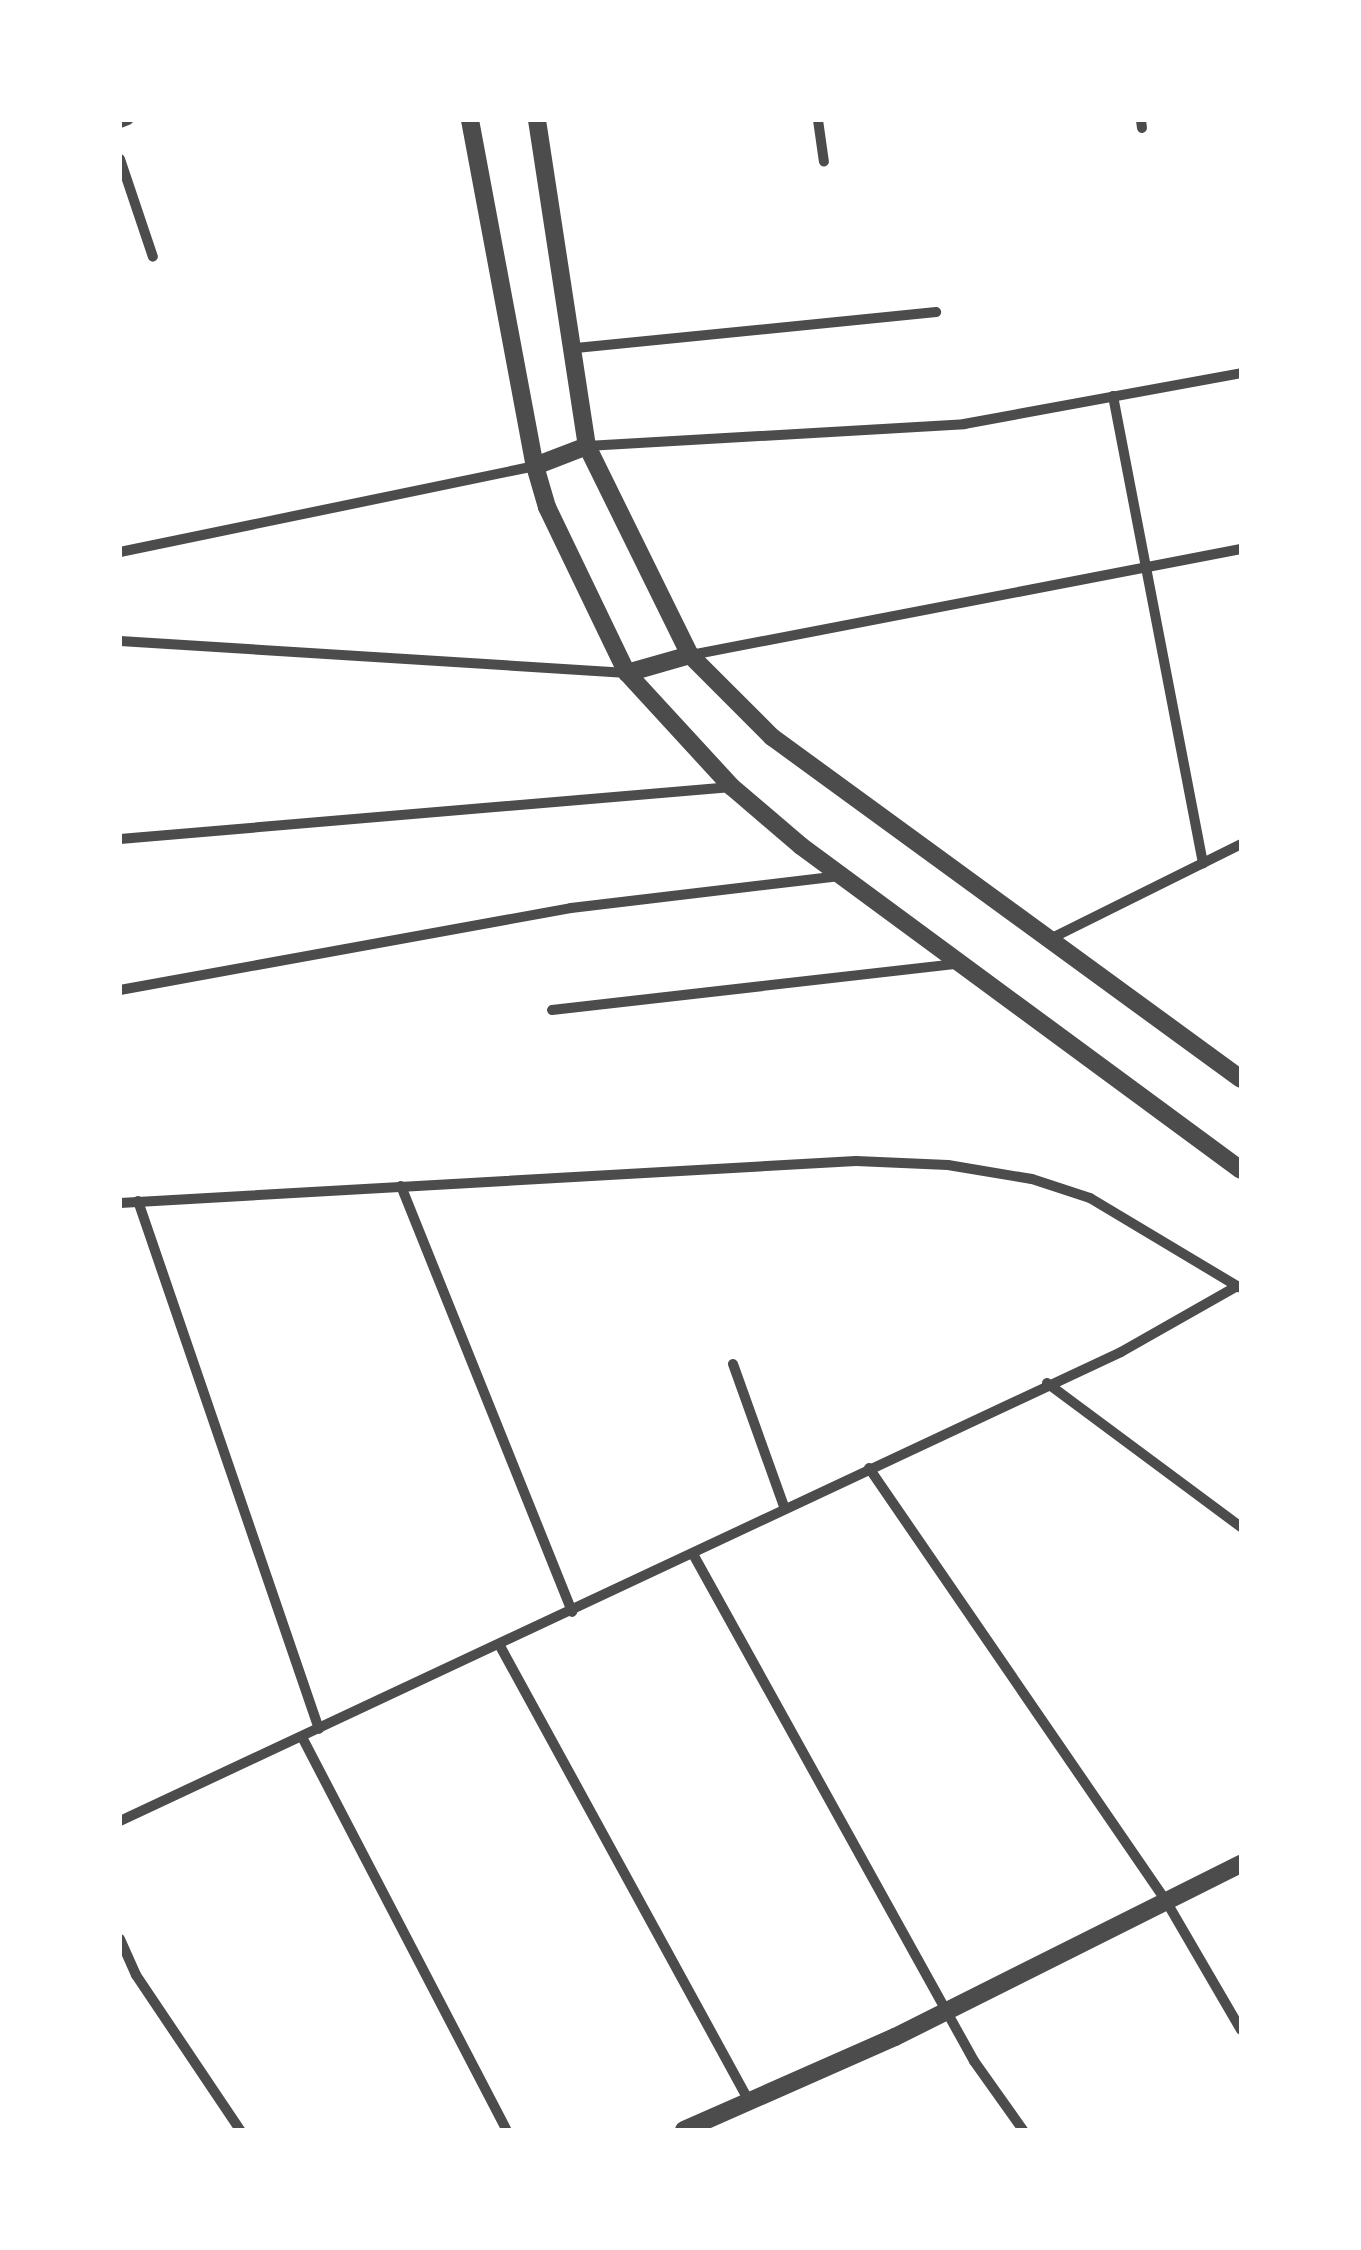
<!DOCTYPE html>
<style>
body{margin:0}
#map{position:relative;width:1361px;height:2250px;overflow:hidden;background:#fff;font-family:"Roboto Condensed",sans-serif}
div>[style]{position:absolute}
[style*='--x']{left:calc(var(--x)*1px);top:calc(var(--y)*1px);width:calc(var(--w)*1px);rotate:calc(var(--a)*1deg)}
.minor>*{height:10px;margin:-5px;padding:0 5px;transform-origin:5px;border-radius:5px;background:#4c4c4c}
.tertiary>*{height:18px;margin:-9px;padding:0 9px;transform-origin:9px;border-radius:9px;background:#4c4c4c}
span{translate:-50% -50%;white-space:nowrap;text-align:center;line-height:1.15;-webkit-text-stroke:8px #fff;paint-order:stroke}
.frame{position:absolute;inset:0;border:122px solid #fff;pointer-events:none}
</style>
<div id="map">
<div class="minor">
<i style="--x:818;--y:120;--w:42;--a:81.9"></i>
<i style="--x:1141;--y:120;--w:8;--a:83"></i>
<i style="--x:120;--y:123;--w:9;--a:-21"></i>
<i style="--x:120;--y:159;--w:103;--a:71.4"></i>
<i style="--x:576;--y:348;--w:362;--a:-5.7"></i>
<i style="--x:1113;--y:396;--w:476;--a:79.1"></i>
<i style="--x:587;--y:446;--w:378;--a:-3.3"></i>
<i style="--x:964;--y:424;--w:282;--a:-10.4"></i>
<i style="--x:120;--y:552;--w:424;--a:-11.7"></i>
<i style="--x:120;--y:641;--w:508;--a:3.61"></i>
<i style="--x:691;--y:655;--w:560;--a:-10.91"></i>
<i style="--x:120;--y:839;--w:614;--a:-4.86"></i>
<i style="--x:1050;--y:939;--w:213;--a:-26.4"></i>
<i style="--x:120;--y:990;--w:458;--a:-10.3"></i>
<i style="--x:571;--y:908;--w:271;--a:-6.8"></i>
<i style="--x:552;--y:1010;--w:405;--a:-6.5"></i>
<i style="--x:401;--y:1186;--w:459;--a:68.1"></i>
<i style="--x:138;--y:1201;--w:558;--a:71.08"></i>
<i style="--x:120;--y:1203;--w:737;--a:-3.27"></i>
<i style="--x:856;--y:1161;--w:92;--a:2.5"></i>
<i style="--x:948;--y:1165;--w:85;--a:9.5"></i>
<i style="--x:1032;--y:1179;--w:61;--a:18.1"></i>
<i style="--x:1090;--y:1198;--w:174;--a:30.9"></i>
<i style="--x:733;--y:1364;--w:154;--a:70.3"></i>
<i style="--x:1047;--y:1383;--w:242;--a:36.6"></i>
<i style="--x:869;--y:1468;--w:525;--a:55.55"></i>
<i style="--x:1166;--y:1901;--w:149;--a:59.8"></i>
<i style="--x:693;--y:1554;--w:580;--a:61"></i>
<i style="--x:974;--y:2061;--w:85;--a:54.6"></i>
<i style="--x:500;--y:1646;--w:519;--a:61.31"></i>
<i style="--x:302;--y:1737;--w:443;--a:62.5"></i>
<i style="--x:120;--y:1821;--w:1105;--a:-25.1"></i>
<i style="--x:1121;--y:1352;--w:133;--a:-29.6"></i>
<i style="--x:120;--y:1939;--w:39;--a:66"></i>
<i style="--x:136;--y:1975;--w:187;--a:56.1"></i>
</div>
<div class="tertiary">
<i style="--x:470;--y:120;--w:352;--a:79.4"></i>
<i style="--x:535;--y:466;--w:43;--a:73.7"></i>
<i style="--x:547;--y:507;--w:184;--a:64.3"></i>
<i style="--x:627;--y:673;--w:155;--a:47.4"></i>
<i style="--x:732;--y:787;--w:91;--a:40.5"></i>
<i style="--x:801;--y:846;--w:546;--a:36.37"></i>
<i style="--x:537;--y:120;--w:330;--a:81.3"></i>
<i style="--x:587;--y:446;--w:233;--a:63.8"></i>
<i style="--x:690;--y:655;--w:116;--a:45"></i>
<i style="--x:772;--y:737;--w:580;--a:36.1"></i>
<i style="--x:535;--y:466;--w:56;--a:-21"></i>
<i style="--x:627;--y:673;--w:66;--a:-15.9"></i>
<i style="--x:684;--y:2130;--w:231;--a:-23.8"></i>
<i style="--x:895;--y:2037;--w:387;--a:-26.6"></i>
</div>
<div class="frame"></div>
</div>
